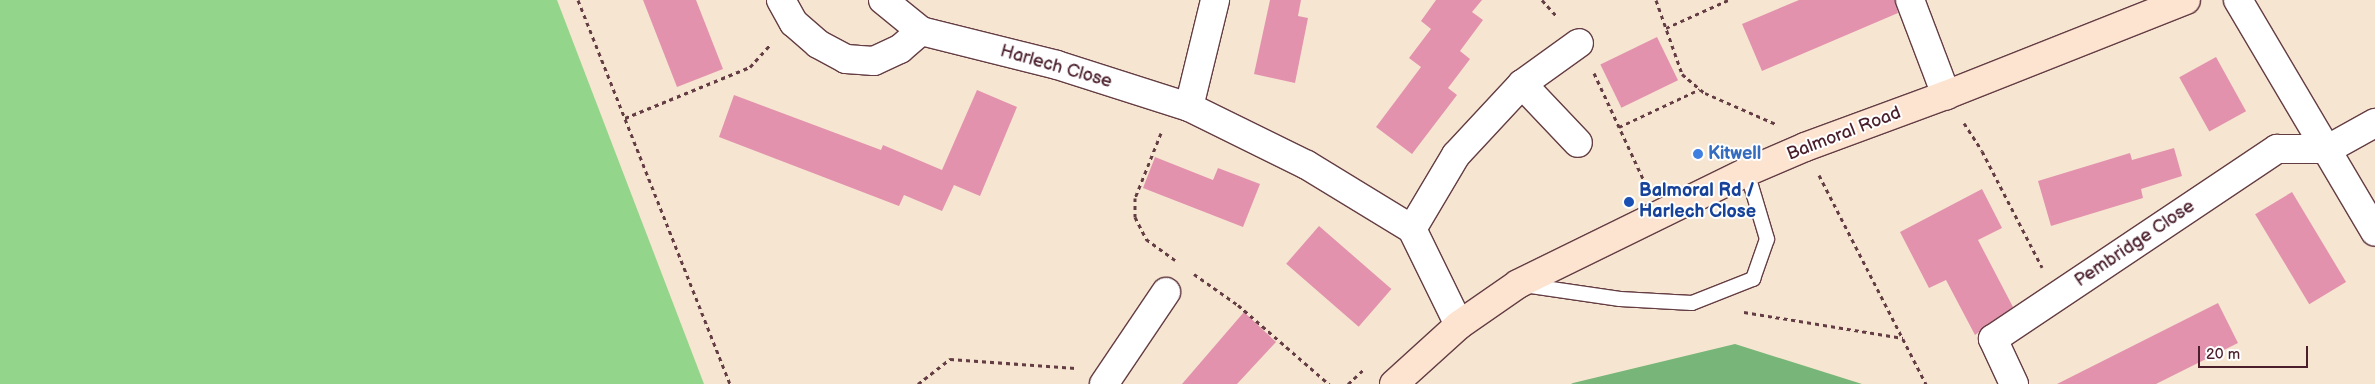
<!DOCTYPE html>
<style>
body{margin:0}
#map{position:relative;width:2375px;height:384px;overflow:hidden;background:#f6e6d1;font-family:"Balsamiq Sans",sans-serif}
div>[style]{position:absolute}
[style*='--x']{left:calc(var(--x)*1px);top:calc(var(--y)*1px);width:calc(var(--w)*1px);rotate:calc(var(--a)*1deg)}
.green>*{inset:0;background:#94d58c}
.forest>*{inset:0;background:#77b678}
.building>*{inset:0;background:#e392ae;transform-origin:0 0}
.path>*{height:3px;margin-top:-1.5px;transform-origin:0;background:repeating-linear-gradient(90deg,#643d44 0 4px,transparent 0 8px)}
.roads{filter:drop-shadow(1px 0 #643d44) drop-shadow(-1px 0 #643d44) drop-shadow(0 1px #643d44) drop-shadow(0 -1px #643d44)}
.lane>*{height:14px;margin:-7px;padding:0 7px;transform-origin:7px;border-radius:7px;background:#fff}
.street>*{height:28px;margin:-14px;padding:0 14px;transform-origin:14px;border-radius:14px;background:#fff}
.secondary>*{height:28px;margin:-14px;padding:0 14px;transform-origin:14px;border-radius:14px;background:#fde4d1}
.dots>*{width:14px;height:14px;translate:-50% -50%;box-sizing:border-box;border:2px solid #fff;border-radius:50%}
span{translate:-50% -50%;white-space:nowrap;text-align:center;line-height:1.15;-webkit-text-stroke:4px #fff;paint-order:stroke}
.street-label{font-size:18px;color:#4a1f2b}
.shop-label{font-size:18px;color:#366cbe;font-weight:700}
.left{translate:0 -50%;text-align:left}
.transit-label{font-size:18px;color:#164399;font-weight:700}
.scale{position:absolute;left:2198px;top:346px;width:110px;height:22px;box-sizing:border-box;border:2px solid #4a1f2b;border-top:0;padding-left:6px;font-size:15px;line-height:18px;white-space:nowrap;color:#4a1f2b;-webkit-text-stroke:4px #fff;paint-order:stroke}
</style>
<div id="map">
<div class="green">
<i style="clip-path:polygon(0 0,557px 0,704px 384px,0 384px)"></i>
</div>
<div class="forest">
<i style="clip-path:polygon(1735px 344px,1862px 384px,1571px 384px,1573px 383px)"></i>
</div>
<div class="building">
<i style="clip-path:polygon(643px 0,696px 0,723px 69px,677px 87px)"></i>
<i style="clip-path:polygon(1270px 0,1301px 0,1298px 16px,1308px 18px,1295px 83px,1254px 74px)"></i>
<i style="clip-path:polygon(1436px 0,1482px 0,1472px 12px,1483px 20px,1460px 51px,1470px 59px,1448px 88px,1457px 95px,1412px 154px,1376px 127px,1421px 67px,1409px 58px,1431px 29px,1421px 21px)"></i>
<i style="clip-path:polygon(1799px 0,1895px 0,1898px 13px,1762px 71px,1742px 24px)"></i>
<i style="left:1657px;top:37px;width:48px;height:63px;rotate:64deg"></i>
<i style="left:2216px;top:57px;width:62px;height:42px;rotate:61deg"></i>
<i style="clip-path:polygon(977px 90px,1017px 107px,980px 196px,954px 185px,942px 211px,904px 195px,899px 206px,719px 137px,734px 95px,881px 150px,883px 145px,942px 170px)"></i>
<i style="clip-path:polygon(2174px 148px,2182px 176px,2141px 189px,2143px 198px,2051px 226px,2038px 181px,2130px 153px,2132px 160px)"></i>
<i style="clip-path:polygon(1155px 157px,1213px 180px,1218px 168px,1260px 184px,1243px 227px,1143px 188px)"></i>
<i style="clip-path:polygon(1982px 189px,2002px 228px,1978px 240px,2013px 307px,1975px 335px,1946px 280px,1929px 288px,1900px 232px)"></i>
<i style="left:2292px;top:192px;width:105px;height:43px;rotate:59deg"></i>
<i style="left:1319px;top:226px;width:96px;height:50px;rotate:41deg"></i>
<i style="clip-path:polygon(2218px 303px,2238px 343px,2156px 384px,2057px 384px)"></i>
<i style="clip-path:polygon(1244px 312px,1276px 342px,1237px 384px,1182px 384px)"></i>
</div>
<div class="path">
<i style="--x:578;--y:0;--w:413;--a:68.4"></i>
<i style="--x:1542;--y:0;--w:24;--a:48"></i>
<i style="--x:1656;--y:0;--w:78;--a:70.6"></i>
<i style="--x:1682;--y:74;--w:30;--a:40"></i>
<i style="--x:1705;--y:93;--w:77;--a:23.6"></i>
<i style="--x:1666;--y:28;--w:68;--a:-24.3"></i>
<i style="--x:1594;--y:73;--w:123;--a:65.1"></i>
<i style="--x:625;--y:118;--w:135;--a:-22.2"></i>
<i style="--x:750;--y:67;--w:30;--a:-48"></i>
<i style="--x:1964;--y:123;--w:33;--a:57"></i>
<i style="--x:1982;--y:151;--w:131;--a:62.7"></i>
<i style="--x:1619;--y:127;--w:89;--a:-25.1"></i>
<i style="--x:1161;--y:133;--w:70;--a:111.8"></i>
<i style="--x:1135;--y:198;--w:19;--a:90"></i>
<i style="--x:1135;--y:217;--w:25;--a:63"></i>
<i style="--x:1146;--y:239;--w:36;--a:36"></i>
<i style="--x:1819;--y:175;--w:235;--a:62.9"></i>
<i style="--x:1194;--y:274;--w:54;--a:35.2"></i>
<i style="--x:1238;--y:305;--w:121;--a:41"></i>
<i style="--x:1744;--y:312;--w:161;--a:9.3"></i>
<i style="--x:918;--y:384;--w:41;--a:-38"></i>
<i style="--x:950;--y:359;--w:126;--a:4.1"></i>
<i style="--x:1348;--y:384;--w:22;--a:-43"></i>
</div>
<div class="roads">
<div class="lane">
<i style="--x:1524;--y:285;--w:97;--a:8.3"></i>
<i style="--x:1620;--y:299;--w:72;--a:3.2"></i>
<i style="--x:1692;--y:303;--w:66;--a:-21.5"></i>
<i style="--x:1753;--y:279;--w:42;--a:-70.7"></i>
<i style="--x:1767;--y:239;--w:70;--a:-106.6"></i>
</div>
<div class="street">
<i style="--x:781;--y:0;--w:26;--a:61"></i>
<i style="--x:794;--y:23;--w:32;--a:41"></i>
<i style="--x:818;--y:44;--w:32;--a:28"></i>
<i style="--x:846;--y:59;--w:28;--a:4"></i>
<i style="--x:874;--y:61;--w:29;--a:-25"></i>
<i style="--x:900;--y:49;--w:28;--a:-41"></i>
<i style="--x:883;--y:0;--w:49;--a:39.2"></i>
<i style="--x:921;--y:31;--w:140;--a:14"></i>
<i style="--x:1057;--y:65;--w:139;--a:17.7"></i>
<i style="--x:1189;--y:107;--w:131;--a:26.2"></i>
<i style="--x:1307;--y:165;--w:123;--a:31.4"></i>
<i style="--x:1412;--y:229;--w:107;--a:63.9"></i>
<i style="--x:1910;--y:0;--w:102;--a:69.2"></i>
<i style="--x:2238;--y:0;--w:269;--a:59.4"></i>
<i style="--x:1522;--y:84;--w:81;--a:46.5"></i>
<i style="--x:1189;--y:107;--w:110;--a:-76.3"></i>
<i style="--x:1412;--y:229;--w:86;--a:-59.3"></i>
<i style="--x:1456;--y:155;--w:97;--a:-47.1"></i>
<i style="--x:1522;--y:84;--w:70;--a:-35.7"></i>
<i style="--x:1104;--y:384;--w:111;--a:-56"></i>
<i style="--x:2014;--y:384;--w:50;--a:-115"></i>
<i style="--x:1993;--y:339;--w:342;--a:-33.8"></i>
<i style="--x:2277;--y:149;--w:51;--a:0"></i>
<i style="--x:2328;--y:149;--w:54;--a:-29"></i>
</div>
<div class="secondary">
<i style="--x:1394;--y:384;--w:88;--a:-42.2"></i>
<i style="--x:1459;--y:325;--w:72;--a:-34.8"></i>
<i style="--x:1518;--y:284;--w:255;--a:-26.1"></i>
<i style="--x:1747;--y:172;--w:63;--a:-23.3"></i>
<i style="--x:1805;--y:147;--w:150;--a:-20.2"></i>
<i style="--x:1946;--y:95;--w:258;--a:-21.6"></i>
</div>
</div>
<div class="dots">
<i style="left:1698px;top:154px;background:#3f7fe0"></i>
<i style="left:1629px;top:202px;background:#1a4fb4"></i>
</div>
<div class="street-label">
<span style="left:1056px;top:67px;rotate:16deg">Harlech Close</span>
<span style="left:1844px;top:134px;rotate:-21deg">Balmoral Road</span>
<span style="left:2135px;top:244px;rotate:-34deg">Pembridge Close</span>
</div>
<div class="shop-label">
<span class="left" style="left:1708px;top:154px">Kitwell</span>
</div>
<div class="transit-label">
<span class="left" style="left:1639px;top:202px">Balmoral Rd /<br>Harlech Close</span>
</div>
<div class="scale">20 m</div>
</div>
